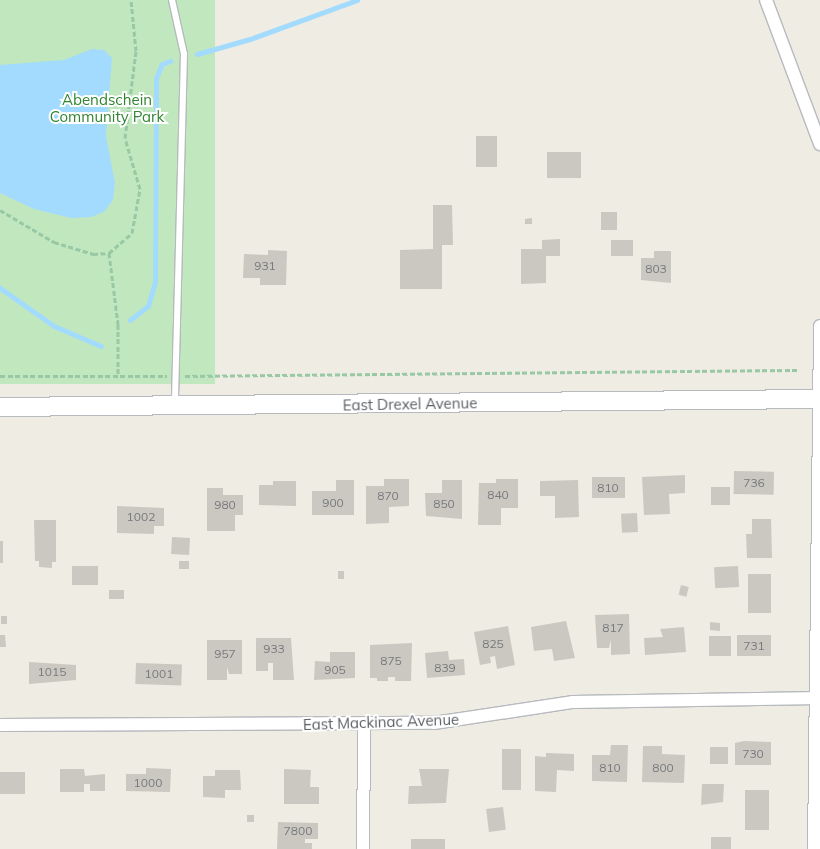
<!DOCTYPE html>
<style>
body{margin:0}
#map{position:relative;width:820px;height:849px;overflow:hidden;background:#efece3;font-family:Mulish,sans-serif}
div>[style]{position:absolute}
[style*='--x']{left:calc(var(--x)*1px);top:calc(var(--y)*1px);width:calc(var(--w)*1px);rotate:calc(var(--a)*1deg)}
.green>*{inset:0;background:#c1e7bf;transform-origin:0 0}
.water>*{inset:0;background:#a3dbff}
.stream>*{height:5px;margin:-2.5px;padding:0 2.5px;transform-origin:2.5px;border-radius:2.5px;background:#a3dbff}
.building>*{inset:0;background:#cbc8c2;transform-origin:0 0}
.path>*{height:3px;margin-top:-1.5px;transform-origin:0;background:repeating-linear-gradient(90deg,#98c8a4 0 5px,transparent 0 7.5px)}
.roads{filter:drop-shadow(1px 0 #b6babe) drop-shadow(-1px 0 #b6babe) drop-shadow(0 1px #b6babe) drop-shadow(0 -1px #b6babe)}
.lane>*{height:6px;margin:-3px;padding:0 3px;transform-origin:3px;border-radius:3px;background:#fff}
.street>*{height:12px;margin:-6px;padding:0 6px;transform-origin:6px;border-radius:6px;background:#fff}
.secondary>*{height:18px;margin:-9px;padding:0 9px;transform-origin:9px;border-radius:9px;background:#fff}
span{translate:-50% -50%;white-space:nowrap;text-align:center;line-height:1.15;-webkit-text-stroke:4px #fff;paint-order:stroke}
.number-label{font-size:12px;color:#777a7c}
.number-label span{-webkit-text-stroke-width:0}
.park-label{font-size:15px;color:#328532}
.street-label{font-size:15px;color:#5b6065}
</style>
<div id="map">
<div class="green">
<i style="left:0;top:0;width:215px;height:384px"></i>
</div>
<div class="water">
<i style="clip-path:polygon(92px 49px,104px 50px,112px 58px,106px 136px,115px 183px,113px 200px,104px 212px,91px 217px,71px 218px,34px 209px,0 193px,0 65px,64px 60px)"></i>
</div>
<div class="stream">
<i style="--x:197;--y:54;--w:55;--a:-15.8"></i>
<i style="--x:250;--y:39;--w:114;--a:-20"></i>
<i style="--x:0;--y:288;--w:66;--a:35.1"></i>
<i style="--x:54;--y:326;--w:51;--a:23.1"></i>
<i style="--x:130;--y:320;--w:23;--a:-38"></i>
<i style="--x:148;--y:306;--w:25;--a:-74"></i>
<i style="--x:155;--y:282;--w:204;--a:-89.7"></i>
<i style="--x:156;--y:78;--w:15;--a:-67"></i>
<i style="--x:162;--y:64;--w:9;--a:-21"></i>
</div>
<div class="building">
<i style="left:476px;top:136px;width:21px;height:31px"></i>
<i style="left:547px;top:152px;width:34px;height:26px"></i>
<i style="clip-path:polygon(433px 205px,452px 205px,453px 245px,442px 245px,442px 289px,400px 289px,400px 250px,433px 249px)"></i>
<i style="left:601px;top:212px;width:16px;height:18px"></i>
<i style="clip-path:polygon(532px 218px,532px 224px,525px 224px,525px 219px)"></i>
<i style="clip-path:polygon(560px 239px,560px 256px,546px 256px,546px 283px,521px 284px,521px 249px,542px 249px,542px 240px)"></i>
<i style="left:611px;top:240px;width:22px;height:16px"></i>
<i style="clip-path:polygon(268px 250px,287px 251px,286px 285px,260px 285px,260px 278px,243px 278px,244px 254px,268px 255px)"></i>
<i style="clip-path:polygon(654px 251px,671px 251px,671px 283px,641px 280px,641px 258px,654px 258px)"></i>
<i style="left:734px;top:471px;width:40px;height:23px;rotate:1deg"></i>
<i style="clip-path:polygon(685px 475px,685px 493px,669px 494px,670px 514px,644px 515px,642px 477px)"></i>
<i style="left:592px;top:477px;width:33px;height:21px"></i>
<i style="clip-path:polygon(384px 479px,409px 479px,409px 506px,389px 507px,389px 523px,366px 524px,366px 486px,384px 486px)"></i>
<i style="clip-path:polygon(496px 479px,518px 479px,518px 508px,501px 508px,501px 525px,478px 525px,479px 483px,496px 483px)"></i>
<i style="clip-path:polygon(336px 480px,354px 480px,354px 515px,312px 515px,312px 491px,336px 491px)"></i>
<i style="clip-path:polygon(442px 480px,462px 480px,462px 519px,426px 516px,425px 493px,442px 493px)"></i>
<i style="clip-path:polygon(578px 480px,579px 517px,555px 518px,555px 496px,540px 496px,540px 481px)"></i>
<i style="clip-path:polygon(273px 481px,296px 481px,296px 506px,259px 505px,259px 485px,273px 485px)"></i>
<i style="left:711px;top:487px;width:19px;height:18px"></i>
<i style="clip-path:polygon(207px 488px,223px 488px,223px 495px,243px 495px,243px 515px,235px 515px,235px 531px,207px 531px)"></i>
<i style="clip-path:polygon(117px 506px,164px 508px,164px 526px,154px 526px,154px 534px,117px 533px)"></i>
<i style="left:637px;top:513px;width:19px;height:16px;rotate:87deg"></i>
<i style="clip-path:polygon(752px 519px,771px 519px,772px 558px,747px 558px,746px 534px,752px 534px)"></i>
<i style="clip-path:polygon(34px 520px,56px 520px,56px 562px,52px 562px,52px 568px,39px 567px,39px 561px,35px 561px)"></i>
<i style="left:172px;top:537px;width:18px;height:17px;rotate:3deg"></i>
<i style="left:0;top:541px;width:3px;height:22px"></i>
<i style="left:179px;top:561px;width:10px;height:8px"></i>
<i style="left:72px;top:566px;width:26px;height:19px"></i>
<i style="left:738px;top:566px;width:21px;height:24px;rotate:87deg"></i>
<i style="left:338px;top:571px;width:6px;height:8px"></i>
<i style="left:748px;top:574px;width:23px;height:39px"></i>
<i style="left:681px;top:585px;width:8px;height:10px;rotate:14deg"></i>
<i style="left:109px;top:590px;width:15px;height:9px"></i>
<i style="clip-path:polygon(629px 614px,630px 654px,611px 655px,611px 640px,609px 648px,597px 648px,595px 615px)"></i>
<i style="left:1px;top:616px;width:6px;height:8px"></i>
<i style="clip-path:polygon(566px 621px,575px 658px,554px 661px,552px 649px,534px 651px,531px 627px)"></i>
<i style="clip-path:polygon(710px 622px,720px 623px,720px 631px,710px 630px)"></i>
<i style="clip-path:polygon(508px 626px,515px 665px,497px 669px,495px 656px,490px 657px,491px 663px,480px 665px,474px 632px)"></i>
<i style="clip-path:polygon(684px 627px,686px 652px,645px 655px,644px 638px,663px 637px,660px 629px)"></i>
<i style="clip-path:polygon(0 635px,5px 635px,6px 647px,0 647px)"></i>
<i style="left:737px;top:635px;width:34px;height:21px"></i>
<i style="left:709px;top:636px;width:22px;height:20px"></i>
<i style="clip-path:polygon(256px 638px,291px 638px,294px 680px,273px 680px,273px 663px,268px 663px,268px 671px,256px 671px)"></i>
<i style="clip-path:polygon(207px 640px,242px 640px,242px 674px,229px 674px,227px 667px,227px 680px,207px 680px)"></i>
<i style="clip-path:polygon(412px 643px,411px 681px,395px 681px,395px 677px,388px 677px,388px 681px,377px 681px,377px 678px,370px 678px,370px 645px)"></i>
<i style="clip-path:polygon(448px 651px,449px 660px,464px 659px,465px 675px,427px 678px,425px 653px)"></i>
<i style="clip-path:polygon(330px 652px,355px 652px,355px 678px,314px 680px,315px 661px,330px 662px)"></i>
<i style="clip-path:polygon(29px 662px,76px 665px,76px 680px,29px 684px)"></i>
<i style="left:136px;top:663px;width:46px;height:21px;rotate:2deg"></i>
<i style="clip-path:polygon(744px 741px,771px 742px,771px 765px,735px 765px,735px 743px)"></i>
<i style="clip-path:polygon(611px 745px,628px 745px,627px 782px,592px 781px,592px 755px,610px 755px)"></i>
<i style="clip-path:polygon(643px 746px,662px 746px,662px 754px,685px 755px,684px 783px,642px 782px)"></i>
<i style="left:710px;top:747px;width:18px;height:17px"></i>
<i style="left:502px;top:749px;width:19px;height:41px"></i>
<i style="clip-path:polygon(546px 753px,574px 754px,574px 771px,557px 770px,556px 792px,535px 791px,535px 756px,546px 757px)"></i>
<i style="clip-path:polygon(146px 768px,171px 769px,170px 792px,126px 791px,126px 774px,146px 774px)"></i>
<i style="clip-path:polygon(60px 769px,84px 769px,85px 776px,105px 774px,105px 791px,90px 791px,90px 784px,84px 784px,84px 792px,60px 792px)"></i>
<i style="clip-path:polygon(284px 769px,311px 770px,310px 787px,319px 787px,319px 804px,284px 804px)"></i>
<i style="clip-path:polygon(419px 769px,449px 769px,446px 803px,408px 804px,409px 786px,422px 786px)"></i>
<i style="clip-path:polygon(215px 770px,240px 770px,241px 790px,225px 790px,225px 798px,203px 797px,203px 776px,215px 776px)"></i>
<i style="left:0;top:772px;width:25px;height:22px"></i>
<i style="clip-path:polygon(702px 784px,724px 784px,723px 802px,701px 805px)"></i>
<i style="left:745px;top:790px;width:24px;height:40px"></i>
<i style="left:503px;top:807px;width:23px;height:17px;rotate:83deg"></i>
<i style="left:247px;top:815px;width:7px;height:7px"></i>
<i style="clip-path:polygon(278px 822px,318px 823px,318px 839px,305px 839px,305px 843px,312px 843px,312px 849px,277px 849px)"></i>
<i style="left:711px;top:837px;width:20px;height:12px"></i>
<i style="left:411px;top:839px;width:34px;height:10px"></i>
</div>
<div class="path">
<i style="--x:0;--y:210;--w:63;--a:30.7"></i>
<i style="--x:54;--y:242;--w:41;--a:17.1"></i>
<i style="--x:93;--y:254;--w:16;--a:-4"></i>
<i style="--x:109;--y:253;--w:30;--a:-41"></i>
<i style="--x:132;--y:233;--w:45;--a:-79.7"></i>
<i style="--x:140;--y:189;--w:53;--a:-106.4"></i>
<i style="--x:125;--y:138;--w:88;--a:-82.8"></i>
<i style="--x:136;--y:51;--w:51;--a:-95.6"></i>
<i style="--x:109;--y:253;--w:72;--a:82.8"></i>
<i style="--x:118;--y:324;--w:52;--a:90"></i>
<i style="--x:0;--y:376;--w:167;--a:0"></i>
<i style="--x:185;--y:376;--w:615;--a:-0.56"></i>
</div>
<div class="roads">
<div class="lane">
<i style="--x:172;--y:0;--w:55;--a:77.5"></i>
<i style="--x:184;--y:54;--w:349;--a:91.5"></i>
</div>
<div class="street">
<i style="--x:766;--y:0;--w:154;--a:69.4"></i>
<i style="--x:0;--y:725;--w:434;--a:-0.3"></i>
<i style="--x:434;--y:723;--w:141;--a:-8.6"></i>
<i style="--x:573;--y:702;--w:247;--a:-0.9"></i>
<i style="--x:363;--y:849;--w:124;--a:-89.5"></i>
<i style="--x:814;--y:849;--w:523;--a:-89.34"></i>
</div>
<div class="secondary">
<i style="--x:0;--y:407;--w:820;--a:-0.56"></i>
</div>
</div>
<div class="number-label">
<span style="left:265px;top:266px">931</span>
<span style="left:656px;top:269px">803</span>
<span style="left:754px;top:483px">736</span>
<span style="left:608px;top:488px">810</span>
<span style="left:498px;top:495px">840</span>
<span style="left:388px;top:496px">870</span>
<span style="left:333px;top:503px">900</span>
<span style="left:444px;top:504px">850</span>
<span style="left:225px;top:505px">980</span>
<span style="left:141px;top:517px">1002</span>
<span style="left:613px;top:628px">817</span>
<span style="left:493px;top:644px">825</span>
<span style="left:754px;top:646px">731</span>
<span style="left:274px;top:649px">933</span>
<span style="left:225px;top:654px">957</span>
<span style="left:391px;top:661px">875</span>
<span style="left:445px;top:668px">839</span>
<span style="left:335px;top:670px">905</span>
<span style="left:52px;top:672px">1015</span>
<span style="left:159px;top:674px">1001</span>
<span style="left:753px;top:754px">730</span>
<span style="left:610px;top:768px">810</span>
<span style="left:663px;top:768px">800</span>
<span style="left:148px;top:783px">1000</span>
<span style="left:298px;top:831px">7800</span>
</div>
<div class="park-label">
<span style="left:107px;top:108px">Abendschein<br>Community Park</span>
</div>
<div class="street-label">
<span style="left:410px;top:404px;rotate:-1deg">East Drexel Avenue</span>
<span style="left:381px;top:722px;rotate:-2deg">East Mackinac Avenue</span>
</div>
</div>
